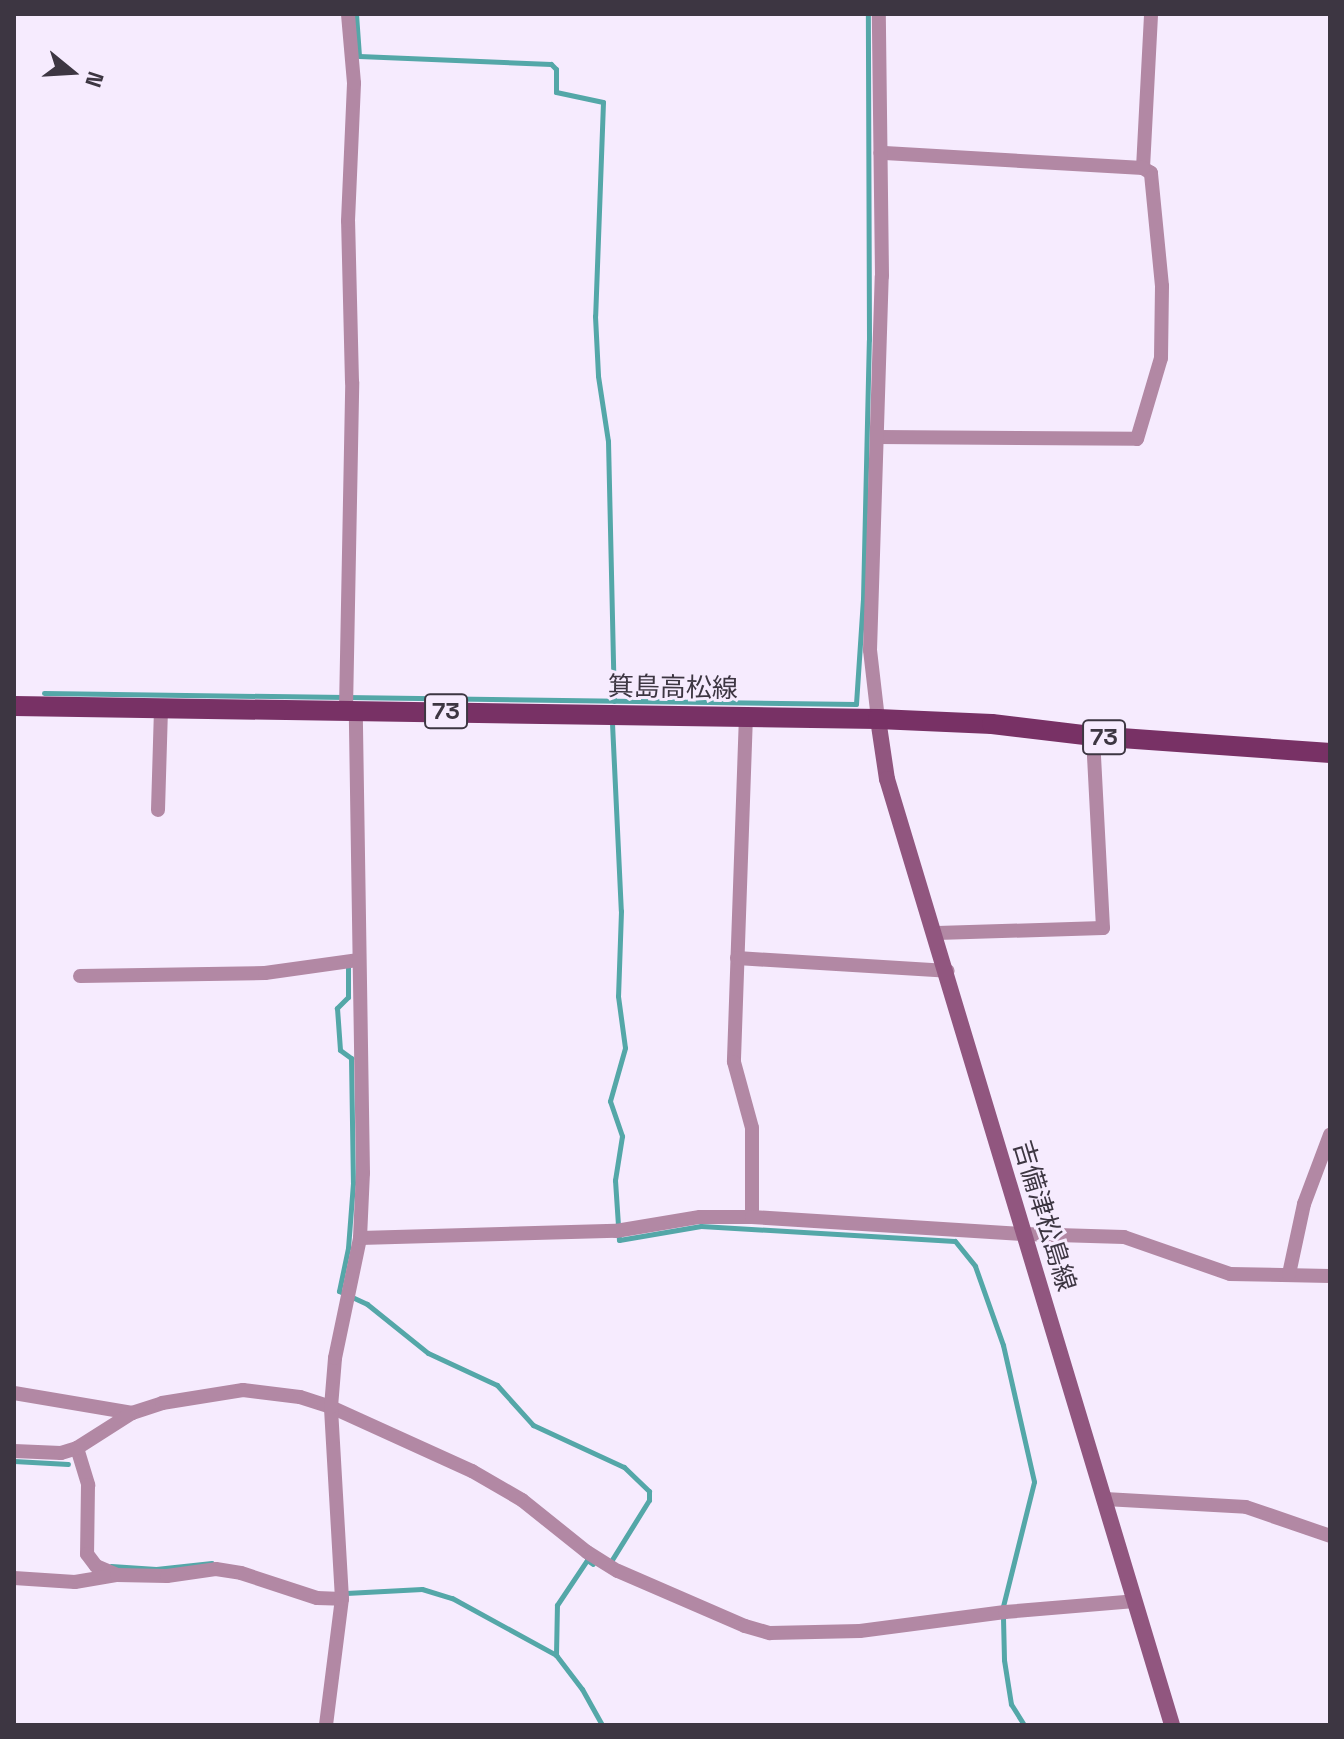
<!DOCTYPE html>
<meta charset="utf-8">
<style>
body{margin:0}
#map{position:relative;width:1344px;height:1739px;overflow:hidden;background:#f6ebfe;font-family:"Space Grotesk","Noto Sans JP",sans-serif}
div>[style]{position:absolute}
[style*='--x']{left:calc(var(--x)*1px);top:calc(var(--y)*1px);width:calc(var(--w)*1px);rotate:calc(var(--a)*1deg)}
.stream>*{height:5px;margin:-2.5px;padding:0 2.5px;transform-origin:2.5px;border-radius:2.5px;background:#54a7a8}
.minor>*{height:14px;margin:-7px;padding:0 7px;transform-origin:7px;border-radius:7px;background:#b288a4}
.secondary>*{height:16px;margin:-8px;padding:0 8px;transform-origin:8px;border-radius:8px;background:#91567f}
.primary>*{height:20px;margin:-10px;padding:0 10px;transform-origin:10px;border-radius:10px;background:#783165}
span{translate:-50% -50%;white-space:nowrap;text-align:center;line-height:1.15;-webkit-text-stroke:6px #f6ebfe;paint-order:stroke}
.shield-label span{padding:2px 6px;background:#f6ebfe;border:2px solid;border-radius:6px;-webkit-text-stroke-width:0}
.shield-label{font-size:24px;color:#3d3642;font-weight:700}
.street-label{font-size:26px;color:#3d3642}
.frame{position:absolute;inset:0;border:16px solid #3d3642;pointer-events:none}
.north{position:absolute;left:32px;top:32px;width:80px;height:80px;-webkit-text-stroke:6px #f6ebfe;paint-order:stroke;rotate:108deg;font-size:22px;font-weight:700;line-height:32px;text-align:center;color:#3d3642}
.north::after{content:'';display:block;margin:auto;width:28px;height:36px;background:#3d3642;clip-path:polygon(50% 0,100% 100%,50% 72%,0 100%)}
</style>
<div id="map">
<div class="stream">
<i style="--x:356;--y:14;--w:42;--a:85.9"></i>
<i style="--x:359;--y:56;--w:192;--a:2.4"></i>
<i style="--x:551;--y:64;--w:7;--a:45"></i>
<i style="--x:556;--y:69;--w:23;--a:90"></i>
<i style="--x:556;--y:92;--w:48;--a:12"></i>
<i style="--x:603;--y:102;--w:214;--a:92.1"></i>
<i style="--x:595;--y:316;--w:60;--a:87.1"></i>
<i style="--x:598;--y:376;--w:66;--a:81.3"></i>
<i style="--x:608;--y:441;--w:260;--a:88.7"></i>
<i style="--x:44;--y:693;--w:812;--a:0.78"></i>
<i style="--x:856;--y:704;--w:105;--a:-86.2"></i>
<i style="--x:863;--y:599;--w:259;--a:-88.7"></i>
<i style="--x:869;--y:340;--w:326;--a:-90.2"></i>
<i style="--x:612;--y:723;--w:188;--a:87.3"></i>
<i style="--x:621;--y:911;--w:85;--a:92"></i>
<i style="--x:618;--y:996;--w:52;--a:82.3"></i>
<i style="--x:625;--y:1048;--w:55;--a:105.8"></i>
<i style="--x:610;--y:1101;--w:37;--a:71"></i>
<i style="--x:622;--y:1136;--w:45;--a:99"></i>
<i style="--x:615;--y:1180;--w:60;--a:86.2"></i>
<i style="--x:619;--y:1240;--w:83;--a:-9.7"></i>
<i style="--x:701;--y:1226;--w:254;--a:3.4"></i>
<i style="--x:955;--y:1241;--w:32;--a:51"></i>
<i style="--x:975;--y:1266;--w:84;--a:70.5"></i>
<i style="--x:1003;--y:1345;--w:140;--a:77.2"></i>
<i style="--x:1034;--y:1482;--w:128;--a:104"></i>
<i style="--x:348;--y:964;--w:33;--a:90"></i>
<i style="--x:348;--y:997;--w:16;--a:135"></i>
<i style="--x:337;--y:1008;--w:42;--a:85.9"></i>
<i style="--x:340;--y:1050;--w:14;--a:36"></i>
<i style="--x:351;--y:1058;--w:125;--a:89.1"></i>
<i style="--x:353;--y:1183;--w:65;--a:94.4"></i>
<i style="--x:348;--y:1248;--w:44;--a:101.8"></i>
<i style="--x:339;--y:1291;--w:31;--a:25"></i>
<i style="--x:367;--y:1304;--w:78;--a:38.8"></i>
<i style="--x:428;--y:1353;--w:76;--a:24.9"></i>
<i style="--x:497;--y:1385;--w:54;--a:48"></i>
<i style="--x:533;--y:1425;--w:100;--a:24.8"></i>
<i style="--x:624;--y:1467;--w:35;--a:44"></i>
<i style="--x:649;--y:1491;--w:9;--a:90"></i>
<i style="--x:649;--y:1500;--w:74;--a:121.8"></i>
<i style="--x:14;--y:1461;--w:54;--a:3.2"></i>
<i style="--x:111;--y:1566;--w:45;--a:3.8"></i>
<i style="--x:156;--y:1569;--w:56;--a:-6.1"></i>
<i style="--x:346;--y:1593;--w:76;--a:-3"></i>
<i style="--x:422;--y:1589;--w:31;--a:17"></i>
<i style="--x:452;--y:1598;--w:119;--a:28.7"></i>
<i style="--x:556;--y:1655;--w:43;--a:52.6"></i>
<i style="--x:582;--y:1689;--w:41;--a:60.9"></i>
<i style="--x:1003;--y:1618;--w:42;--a:88.6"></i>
<i style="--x:1004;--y:1660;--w:45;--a:81"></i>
<i style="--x:1011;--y:1704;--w:25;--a:58"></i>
<i style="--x:556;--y:1655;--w:50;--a:-88.9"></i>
<i style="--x:557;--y:1605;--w:54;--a:-56.3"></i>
<i style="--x:587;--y:1560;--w:7;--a:34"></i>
</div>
<div class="minor">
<i style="--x:1143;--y:168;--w:154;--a:-87"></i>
<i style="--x:878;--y:437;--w:259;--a:0.4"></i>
<i style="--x:1137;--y:439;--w:84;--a:-73.5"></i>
<i style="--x:1161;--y:358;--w:72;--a:-89.2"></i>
<i style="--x:1162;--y:286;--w:114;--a:-95.6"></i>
<i style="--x:1151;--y:173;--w:9;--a:-148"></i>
<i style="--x:1143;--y:168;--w:263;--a:-176.7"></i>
<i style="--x:346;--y:709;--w:327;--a:-88.9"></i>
<i style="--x:352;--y:382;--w:161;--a:-91.4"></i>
<i style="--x:348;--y:221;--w:138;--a:-87.5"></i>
<i style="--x:354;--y:83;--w:69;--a:-95"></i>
<i style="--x:746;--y:715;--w:347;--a:92"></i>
<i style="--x:734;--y:1062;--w:68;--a:74.7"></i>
<i style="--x:752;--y:1128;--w:89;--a:90"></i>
<i style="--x:878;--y:719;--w:69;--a:-96.6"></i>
<i style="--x:870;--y:650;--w:374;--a:-88.2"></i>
<i style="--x:882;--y:276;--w:262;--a:-90.7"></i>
<i style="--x:158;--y:810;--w:102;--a:-88.3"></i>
<i style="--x:937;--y:933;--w:166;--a:-1.7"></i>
<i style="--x:1103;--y:928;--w:192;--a:-93"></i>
<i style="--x:737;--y:958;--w:211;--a:3.5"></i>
<i style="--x:80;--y:976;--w:185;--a:-0.9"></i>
<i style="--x:265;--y:973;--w:93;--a:-8"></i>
<i style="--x:360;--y:1238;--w:256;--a:-1.6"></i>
<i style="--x:616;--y:1231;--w:85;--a:-9.5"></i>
<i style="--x:700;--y:1217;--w:52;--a:0"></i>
<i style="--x:752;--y:1217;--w:273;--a:3.6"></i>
<i style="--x:1024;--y:1234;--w:100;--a:1.7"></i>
<i style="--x:1124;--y:1237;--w:112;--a:19.2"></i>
<i style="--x:1230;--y:1274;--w:100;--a:1.1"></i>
<i style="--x:1289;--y:1274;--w:72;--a:-77.9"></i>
<i style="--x:1304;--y:1204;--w:74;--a:-69.4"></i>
<i style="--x:14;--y:1393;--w:120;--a:9.6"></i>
<i style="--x:132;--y:1413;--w:32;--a:-18"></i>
<i style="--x:162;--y:1403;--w:82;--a:-9.1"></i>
<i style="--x:243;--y:1390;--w:57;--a:7"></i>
<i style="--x:300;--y:1397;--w:33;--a:18"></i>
<i style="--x:331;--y:1407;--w:155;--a:24.4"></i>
<i style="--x:472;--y:1471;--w:58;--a:30.1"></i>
<i style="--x:522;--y:1500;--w:83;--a:38.7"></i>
<i style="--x:587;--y:1552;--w:36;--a:32"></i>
<i style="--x:618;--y:1571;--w:138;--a:23.4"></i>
<i style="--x:745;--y:1626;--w:26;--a:16"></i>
<i style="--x:770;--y:1633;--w:90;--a:-1.3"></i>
<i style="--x:860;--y:1631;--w:146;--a:-7.5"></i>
<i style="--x:1005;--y:1612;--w:130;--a:-4.8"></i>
<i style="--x:77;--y:1448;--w:39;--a:73"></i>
<i style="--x:88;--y:1485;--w:69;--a:90.8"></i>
<i style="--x:87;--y:1554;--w:15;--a:53"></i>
<i style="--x:96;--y:1566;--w:21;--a:23"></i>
<i style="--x:14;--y:1451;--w:47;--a:2.4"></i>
<i style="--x:61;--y:1453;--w:17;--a:-17"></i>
<i style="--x:77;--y:1448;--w:65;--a:-32.5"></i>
<i style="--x:1105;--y:1499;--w:141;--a:3.2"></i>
<i style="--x:1246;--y:1507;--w:89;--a:19"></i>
<i style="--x:14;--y:1578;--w:61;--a:3.8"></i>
<i style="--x:75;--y:1582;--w:43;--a:-9.5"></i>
<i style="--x:117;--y:1575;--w:50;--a:1.1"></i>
<i style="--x:167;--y:1576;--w:49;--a:-8.1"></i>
<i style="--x:216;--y:1569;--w:25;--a:9"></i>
<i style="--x:241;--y:1573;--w:80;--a:18.2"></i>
<i style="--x:317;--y:1598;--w:25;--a:2"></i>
<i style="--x:326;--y:1725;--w:127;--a:-82.8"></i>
<i style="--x:342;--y:1599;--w:192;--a:-93.3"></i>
<i style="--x:331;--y:1407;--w:49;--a:-85.3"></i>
<i style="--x:335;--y:1358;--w:123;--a:-78.2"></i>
<i style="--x:360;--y:1238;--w:65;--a:-87.4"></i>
<i style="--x:363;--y:1173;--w:464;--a:-90.9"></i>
</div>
<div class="secondary">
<i style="--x:878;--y:719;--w:61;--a:81.5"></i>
<i style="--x:887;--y:779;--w:988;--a:73.23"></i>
</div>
<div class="primary">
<i style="--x:14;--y:706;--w:864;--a:0.86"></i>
<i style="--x:878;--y:719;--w:114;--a:2.5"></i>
<i style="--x:992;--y:724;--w:102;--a:6.8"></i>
<i style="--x:1093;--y:736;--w:238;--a:4.1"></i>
</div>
<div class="shield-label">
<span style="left:446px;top:711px">73</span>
<span style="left:1104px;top:737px">73</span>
</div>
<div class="street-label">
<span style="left:673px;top:688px;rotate:1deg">箕島高松線</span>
<span style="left:1044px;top:1216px;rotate:73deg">吉備津松島線</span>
</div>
<div class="frame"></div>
<div class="north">N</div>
</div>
